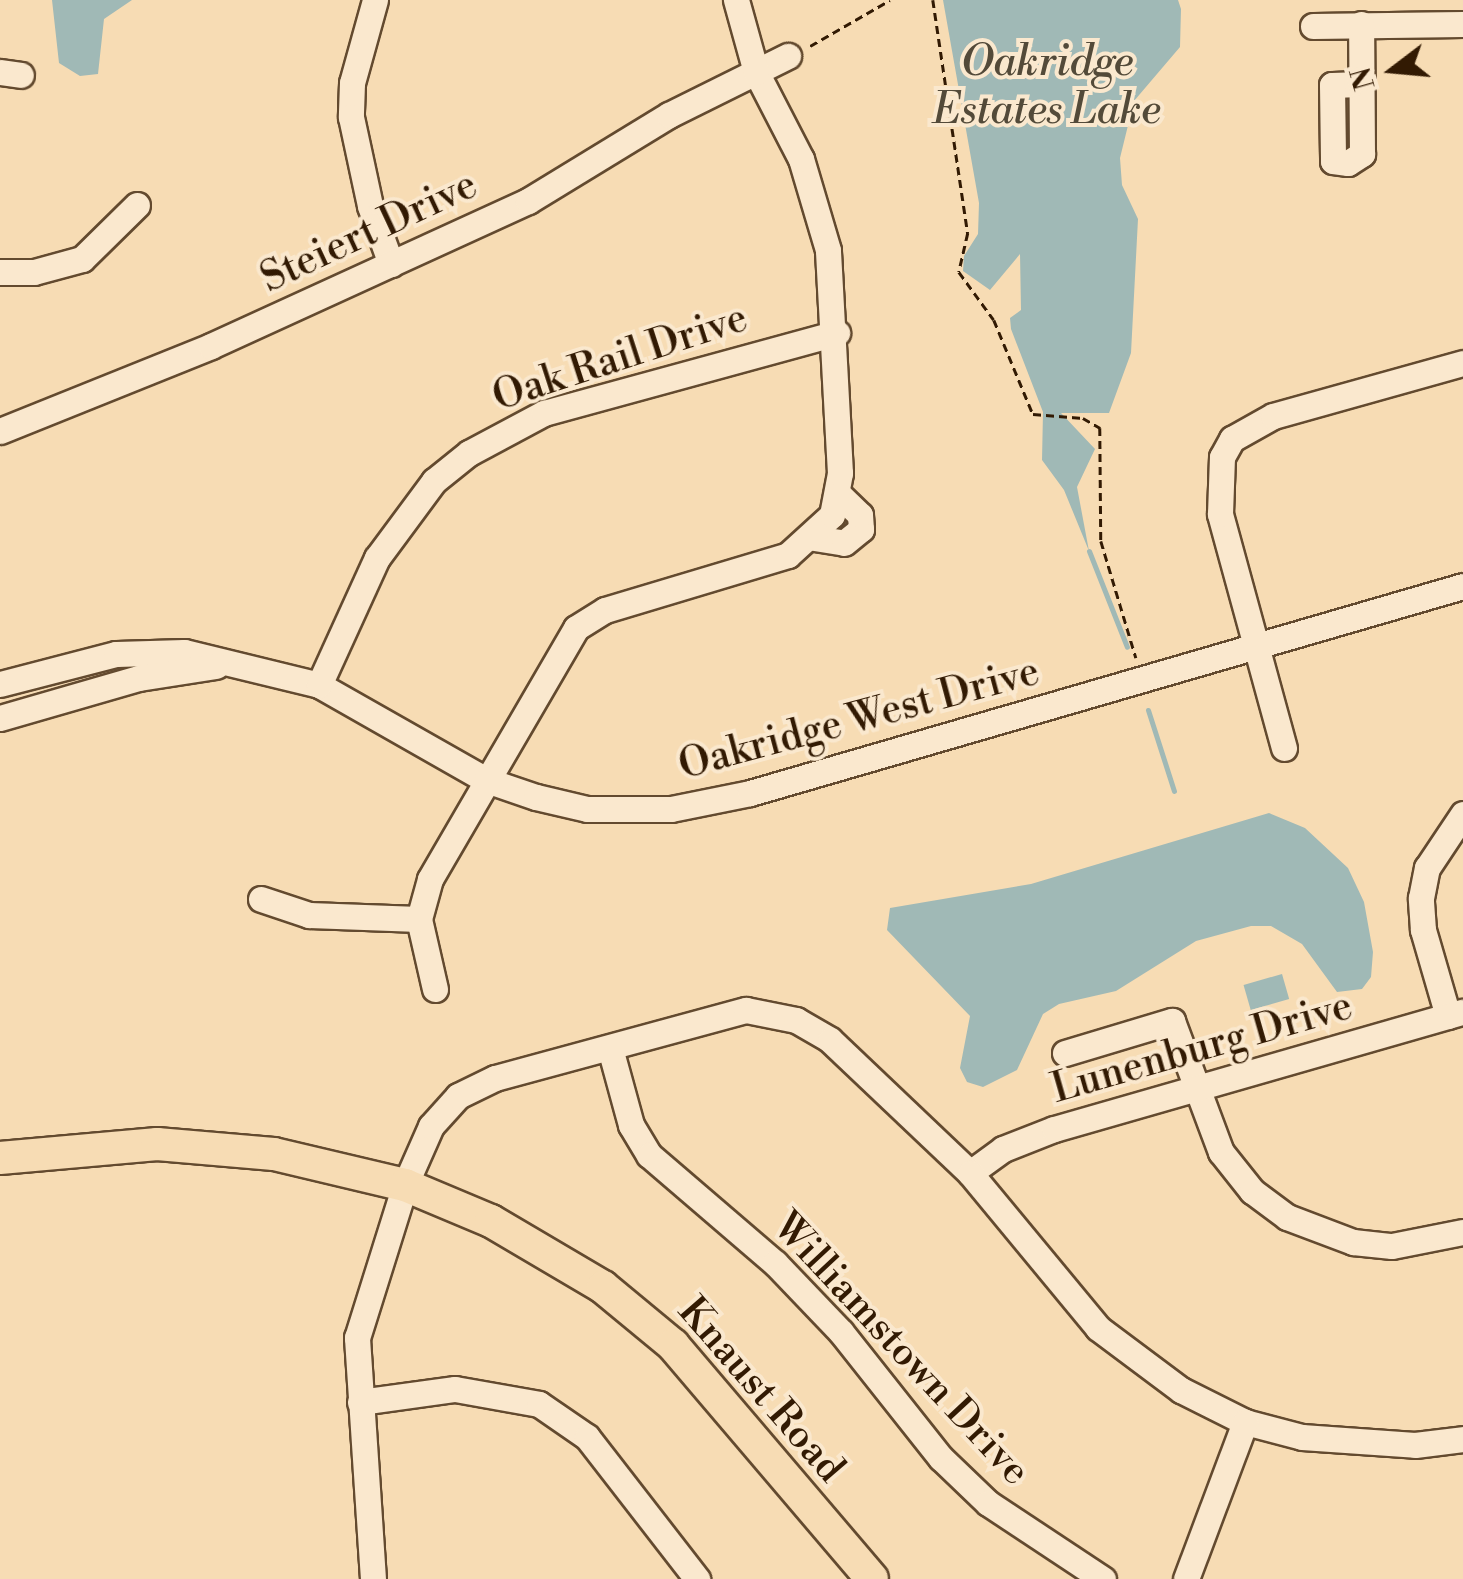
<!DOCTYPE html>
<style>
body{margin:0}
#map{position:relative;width:1463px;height:1579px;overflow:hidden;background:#f7dcb4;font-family:"Libre Bodoni",serif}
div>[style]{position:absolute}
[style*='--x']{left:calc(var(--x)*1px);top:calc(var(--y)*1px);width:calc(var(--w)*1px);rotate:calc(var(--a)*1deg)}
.water>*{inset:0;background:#a0b9b6;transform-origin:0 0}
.stream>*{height:5px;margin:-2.5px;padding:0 2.5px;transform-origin:2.5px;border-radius:2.5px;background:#a0b9b6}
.path>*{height:2.5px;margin-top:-1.25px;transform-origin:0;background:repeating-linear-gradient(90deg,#321a03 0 8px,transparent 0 13px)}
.roads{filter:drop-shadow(2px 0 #634a2f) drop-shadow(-2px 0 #634a2f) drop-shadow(0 2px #634a2f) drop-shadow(0 -2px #634a2f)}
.minor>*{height:25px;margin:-12.5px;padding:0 12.5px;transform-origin:12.5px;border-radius:12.5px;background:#fae8ce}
.major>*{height:32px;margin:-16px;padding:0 16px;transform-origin:16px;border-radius:16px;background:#f7dcb4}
span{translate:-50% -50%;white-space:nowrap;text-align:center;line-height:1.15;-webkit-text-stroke:8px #fae8ce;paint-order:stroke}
.street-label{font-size:40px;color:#321a03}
.water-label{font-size:42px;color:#534a39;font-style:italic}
.north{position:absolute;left:1343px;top:20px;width:100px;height:100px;-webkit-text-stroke:8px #fae8ce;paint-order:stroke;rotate:254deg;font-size:28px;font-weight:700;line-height:40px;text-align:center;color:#321a03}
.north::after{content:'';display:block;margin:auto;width:35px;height:45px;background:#321a03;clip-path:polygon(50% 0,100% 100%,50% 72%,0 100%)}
</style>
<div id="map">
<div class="water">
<i style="clip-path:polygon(52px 0,132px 0,104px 19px,98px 74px,80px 76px,59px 63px)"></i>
<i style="clip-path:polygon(943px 0,1178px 0,1181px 9px,1180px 47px,1134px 101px,1120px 158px,1122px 185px,1138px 219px,1131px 353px,1109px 413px,1061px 413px,1095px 449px,1077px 487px,1089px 551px,1064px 490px,1042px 460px,1043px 412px,1011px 329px,1010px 318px,1021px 310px,1020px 254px,990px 290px,963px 271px,964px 256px,978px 234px,979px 203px)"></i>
<i style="clip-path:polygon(1269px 813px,1305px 828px,1348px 868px,1364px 902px,1373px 952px,1371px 977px,1362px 989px,1337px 992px,1302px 944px,1271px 926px,1251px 926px,1196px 941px,1116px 991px,1059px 1004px,1043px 1014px,1017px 1070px,983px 1087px,967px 1082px,960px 1068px,970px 1016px,887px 930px,890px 908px,1031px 884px)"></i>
<i style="left:1282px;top:974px;width:26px;height:40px;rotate:74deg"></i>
</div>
<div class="stream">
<i style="--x:1089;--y:551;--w:103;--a:68.4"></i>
<i style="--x:1148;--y:710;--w:85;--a:72.2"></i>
</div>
<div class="path">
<i style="--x:933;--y:0;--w:236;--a:81.5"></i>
<i style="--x:968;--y:233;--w:40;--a:103"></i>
<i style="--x:959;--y:272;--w:59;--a:53.9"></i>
<i style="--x:994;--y:320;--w:102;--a:67.5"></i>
<i style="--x:1033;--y:414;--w:50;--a:4.6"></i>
<i style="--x:1083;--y:418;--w:20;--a:30"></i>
<i style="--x:1100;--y:428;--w:113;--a:89.5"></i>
<i style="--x:1101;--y:541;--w:122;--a:73.3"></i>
<i style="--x:810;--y:46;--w:92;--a:-29.9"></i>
</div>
<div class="roads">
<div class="minor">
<i style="--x:375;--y:0;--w:86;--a:105.5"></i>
<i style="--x:352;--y:83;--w:34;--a:92"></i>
<i style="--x:351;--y:117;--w:91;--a:77.9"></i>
<i style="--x:370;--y:206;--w:62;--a:70.1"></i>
<i style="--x:1313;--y:26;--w:150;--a:-0.8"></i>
<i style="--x:0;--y:72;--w:21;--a:8"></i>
<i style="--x:1360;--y:84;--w:28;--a:178"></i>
<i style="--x:1332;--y:85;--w:76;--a:89.2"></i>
<i style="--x:1333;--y:161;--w:15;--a:8"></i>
<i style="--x:1348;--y:163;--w:17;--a:-33"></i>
<i style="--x:1362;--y:154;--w:130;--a:-90.4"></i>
<i style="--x:0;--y:272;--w:34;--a:0"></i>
<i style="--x:34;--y:272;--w:50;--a:-15.2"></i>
<i style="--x:82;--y:259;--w:77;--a:-44.5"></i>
<i style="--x:0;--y:431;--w:227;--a:-21.9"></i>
<i style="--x:211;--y:346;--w:349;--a:-24.6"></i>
<i style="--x:528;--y:201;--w:165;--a:-31.4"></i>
<i style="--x:669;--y:115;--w:133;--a:-26.4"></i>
<i style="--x:814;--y:538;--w:30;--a:9"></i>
<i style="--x:844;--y:543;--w:22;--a:-39"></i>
<i style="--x:861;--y:529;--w:14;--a:-94"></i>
<i style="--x:860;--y:515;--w:32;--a:-136"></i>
<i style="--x:0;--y:684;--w:120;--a:-14.5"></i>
<i style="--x:116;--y:654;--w:68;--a:-1.7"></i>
<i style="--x:184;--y:652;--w:139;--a:13.7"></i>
<i style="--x:319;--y:685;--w:192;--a:29.6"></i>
<i style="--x:486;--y:780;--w:53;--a:18.8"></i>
<i style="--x:536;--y:797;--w:52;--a:13.2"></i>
<i style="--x:587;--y:809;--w:84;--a:0"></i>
<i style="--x:671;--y:809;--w:81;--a:-11.4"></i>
<i style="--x:750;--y:793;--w:742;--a:-16.19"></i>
<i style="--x:319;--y:685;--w:140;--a:-65.5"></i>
<i style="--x:377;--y:558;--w:96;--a:-53.5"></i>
<i style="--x:434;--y:481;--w:45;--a:-38.7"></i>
<i style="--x:469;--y:453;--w:85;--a:-28.1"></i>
<i style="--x:544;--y:413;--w:304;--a:-15.3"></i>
<i style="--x:0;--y:718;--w:145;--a:-16.1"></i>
<i style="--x:139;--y:678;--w:78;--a:-8.9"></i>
<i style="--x:1284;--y:748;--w:243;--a:-105.3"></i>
<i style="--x:1220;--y:514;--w:57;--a:-88"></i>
<i style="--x:1222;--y:457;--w:21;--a:-61"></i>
<i style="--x:1232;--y:439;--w:47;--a:-29.3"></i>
<i style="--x:1273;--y:416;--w:197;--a:-15.6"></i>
<i style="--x:261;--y:899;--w:51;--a:18.4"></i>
<i style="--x:309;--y:915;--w:110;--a:2.1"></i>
<i style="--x:435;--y:989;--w:72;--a:-102.9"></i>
<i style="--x:419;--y:919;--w:41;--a:-74.6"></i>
<i style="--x:430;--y:879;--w:290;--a:-59.8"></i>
<i style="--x:576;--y:628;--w:34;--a:-32"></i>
<i style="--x:605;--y:610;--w:191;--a:-16.7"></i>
<i style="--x:788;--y:555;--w:59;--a:-42.3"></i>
<i style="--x:832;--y:515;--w:43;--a:-79.2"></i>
<i style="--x:840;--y:473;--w:223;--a:-93.1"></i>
<i style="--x:828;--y:250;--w:95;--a:-106.5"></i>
<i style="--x:801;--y:159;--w:98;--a:-117.3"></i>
<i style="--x:756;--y:72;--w:75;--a:-105.5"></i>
<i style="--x:1448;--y:1016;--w:90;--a:-106.2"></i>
<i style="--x:1423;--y:930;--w:32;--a:-94"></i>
<i style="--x:1421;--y:898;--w:31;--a:-79"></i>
<i style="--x:1427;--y:868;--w:65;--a:-56.3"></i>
<i style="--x:610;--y:1048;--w:80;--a:74.7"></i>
<i style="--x:631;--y:1125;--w:35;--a:59"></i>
<i style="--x:649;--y:1155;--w:166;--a:40.6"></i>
<i style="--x:775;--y:1263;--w:95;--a:46.3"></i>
<i style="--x:841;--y:1332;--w:161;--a:51.6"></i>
<i style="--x:941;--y:1458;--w:65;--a:43.8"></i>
<i style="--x:988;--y:1503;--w:138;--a:33.5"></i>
<i style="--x:1065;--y:1053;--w:112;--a:-16.7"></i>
<i style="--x:1172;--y:1021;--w:140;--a:69.5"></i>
<i style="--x:1221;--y:1152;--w:50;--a:51.5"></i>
<i style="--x:1252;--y:1191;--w:44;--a:36.6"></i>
<i style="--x:1287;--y:1217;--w:71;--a:20.7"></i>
<i style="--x:1353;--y:1242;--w:39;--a:6"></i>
<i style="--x:1392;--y:1246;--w:72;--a:-11.2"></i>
<i style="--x:970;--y:1173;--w:41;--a:-36"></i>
<i style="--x:1003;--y:1149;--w:55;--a:-21.4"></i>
<i style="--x:1054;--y:1129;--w:425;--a:-16"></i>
<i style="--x:360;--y:1402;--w:96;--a:-7.8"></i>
<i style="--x:455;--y:1389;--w:85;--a:10.1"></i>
<i style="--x:539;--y:1404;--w:58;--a:34.5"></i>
<i style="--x:587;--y:1437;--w:180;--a:52.2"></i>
<i style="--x:373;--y:1579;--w:242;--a:-93.8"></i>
<i style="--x:357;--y:1338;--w:160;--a:-72.6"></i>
<i style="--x:405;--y:1185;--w:64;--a:-66.2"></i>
<i style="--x:431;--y:1126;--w:40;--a:-48"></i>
<i style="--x:458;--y:1096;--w:41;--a:-25.9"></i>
<i style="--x:495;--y:1078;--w:260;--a:-15.2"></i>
<i style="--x:746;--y:1010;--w:51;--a:11.3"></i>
<i style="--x:796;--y:1020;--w:39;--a:30"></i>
<i style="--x:830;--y:1040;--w:193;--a:43.5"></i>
<i style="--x:970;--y:1173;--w:201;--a:50.4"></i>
<i style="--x:1098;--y:1328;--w:104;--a:36.8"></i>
<i style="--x:1181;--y:1390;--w:72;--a:26.6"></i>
<i style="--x:1245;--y:1422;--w:59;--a:14.7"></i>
<i style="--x:1302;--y:1437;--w:113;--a:4"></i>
<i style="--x:1415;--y:1445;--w:48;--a:-7.1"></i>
<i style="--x:1186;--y:1579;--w:168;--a:-69.4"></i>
</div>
<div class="major">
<i style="--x:0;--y:1158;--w:158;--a:-5.1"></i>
<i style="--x:157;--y:1144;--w:117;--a:4.9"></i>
<i style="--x:274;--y:1154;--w:135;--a:13.3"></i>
<i style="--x:405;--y:1185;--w:93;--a:22.7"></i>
<i style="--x:491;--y:1221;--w:130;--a:30.5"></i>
<i style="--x:603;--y:1287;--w:91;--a:39.6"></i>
<i style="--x:673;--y:1345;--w:307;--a:49.6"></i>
</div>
</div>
<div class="street-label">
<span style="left:369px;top:232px;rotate:-25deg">Steiert Drive</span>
<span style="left:620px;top:358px;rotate:-18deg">Oak Rail Drive</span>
<span style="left:859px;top:719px;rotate:-15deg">Oakridge West Drive</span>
<span style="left:1202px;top:1048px;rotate:-16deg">Lunenburg Drive</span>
<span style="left:901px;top:1349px;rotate:47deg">Williamstown Drive</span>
<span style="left:761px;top:1390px;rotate:49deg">Knaust Road</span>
</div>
<div class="water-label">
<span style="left:1047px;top:87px">Oakridge<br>Estates Lake</span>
</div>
<div class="north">N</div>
</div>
